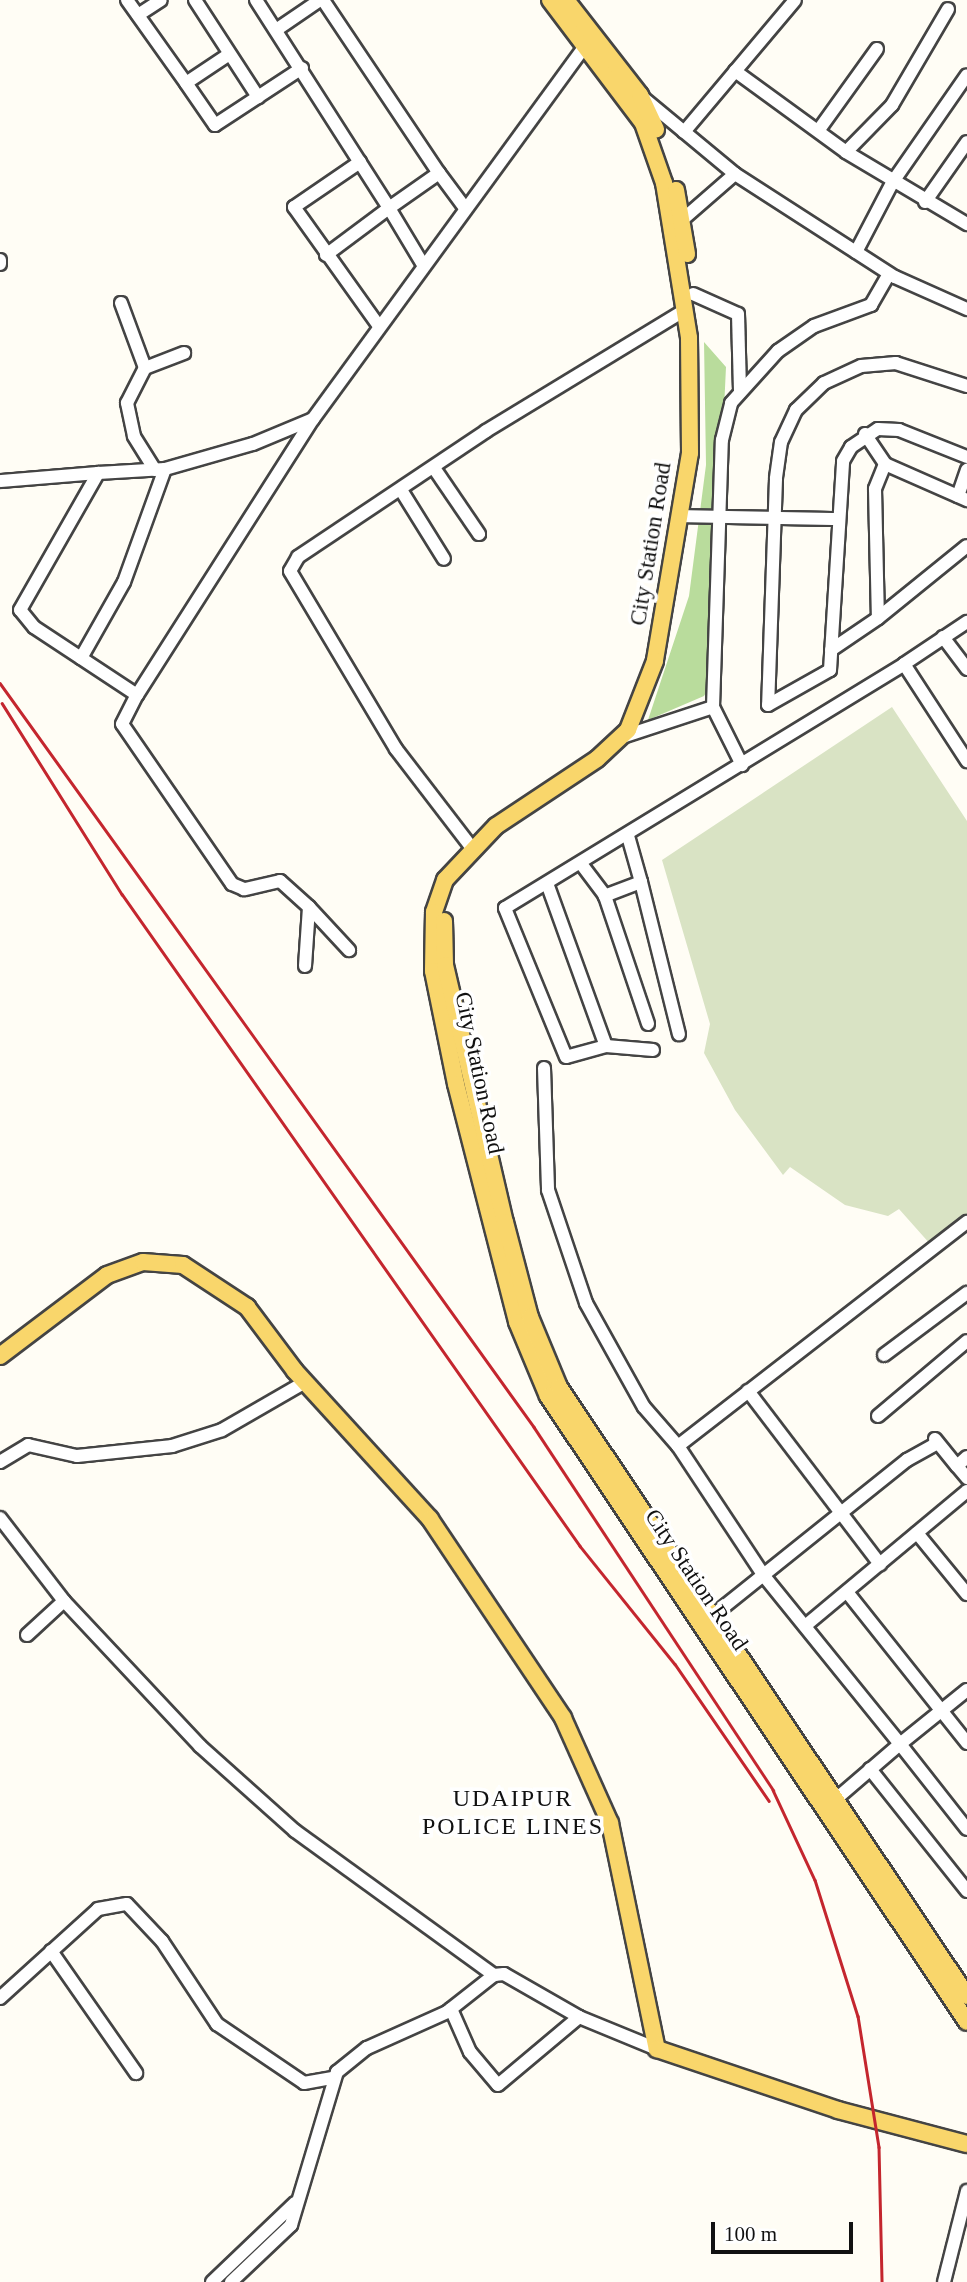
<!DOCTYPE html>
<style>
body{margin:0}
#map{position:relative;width:967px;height:2282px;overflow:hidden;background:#fffdf5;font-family:Georgia,serif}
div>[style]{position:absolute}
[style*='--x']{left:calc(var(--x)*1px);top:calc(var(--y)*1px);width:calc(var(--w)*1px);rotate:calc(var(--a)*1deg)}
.forest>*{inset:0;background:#b9dc9c}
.cemetery>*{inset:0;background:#d9e3c4}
.roads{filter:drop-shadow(2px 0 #444) drop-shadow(-2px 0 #444) drop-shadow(0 2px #444) drop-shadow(0 -2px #444)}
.minor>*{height:12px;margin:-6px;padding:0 6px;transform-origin:6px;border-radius:6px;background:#fff}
.major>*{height:16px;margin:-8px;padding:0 8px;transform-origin:8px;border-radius:8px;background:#f9d66b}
.rail>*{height:2.5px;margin:-1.25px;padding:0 1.25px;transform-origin:1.25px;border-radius:1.25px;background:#c4262e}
span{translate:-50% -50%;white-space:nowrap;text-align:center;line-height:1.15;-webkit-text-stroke:7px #fff;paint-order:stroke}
.street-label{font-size:23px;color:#111}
.neighbourhood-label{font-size:24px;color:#111;letter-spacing:2px}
.scale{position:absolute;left:711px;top:2222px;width:142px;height:32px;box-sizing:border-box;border:4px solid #111;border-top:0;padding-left:9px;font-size:21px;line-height:24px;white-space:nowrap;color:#111;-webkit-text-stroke:5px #fff;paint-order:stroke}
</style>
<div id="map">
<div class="forest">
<i style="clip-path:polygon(704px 342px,726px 367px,711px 684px,704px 696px,648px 720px,689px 596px,706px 465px)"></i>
</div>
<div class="cemetery">
<i style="clip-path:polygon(892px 707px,967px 821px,967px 1215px,931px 1245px,899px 1209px,888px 1216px,845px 1205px,790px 1167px,783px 1175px,735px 1110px,704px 1053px,710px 1024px,662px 860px)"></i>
</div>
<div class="roads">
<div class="minor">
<i style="--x:127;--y:0;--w:102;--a:54.6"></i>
<i style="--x:195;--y:0;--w:116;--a:57"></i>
<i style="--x:256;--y:0;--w:247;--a:57.4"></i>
<i style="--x:389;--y:208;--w:61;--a:-35"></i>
<i style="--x:439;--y:173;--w:44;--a:53.4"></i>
<i style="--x:323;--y:0;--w:208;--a:56.2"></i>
<i style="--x:138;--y:15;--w:27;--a:-33"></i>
<i style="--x:276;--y:30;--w:53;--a:-34.3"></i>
<i style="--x:228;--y:55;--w:50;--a:146.3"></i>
<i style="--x:186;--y:83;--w:51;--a:55.4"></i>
<i style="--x:215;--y:125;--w:104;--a:-33.2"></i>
<i style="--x:735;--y:71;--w:137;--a:36.1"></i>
<i style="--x:846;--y:152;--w:141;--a:30.8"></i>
<i style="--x:641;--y:96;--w:122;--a:39.7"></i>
<i style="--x:735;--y:174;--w:190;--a:32.8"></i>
<i style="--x:895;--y:277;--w:79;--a:24"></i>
<i style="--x:818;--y:131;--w:101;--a:-54.3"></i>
<i style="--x:684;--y:132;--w:172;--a:-49.9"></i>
<i style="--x:846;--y:152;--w:66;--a:-45.6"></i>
<i style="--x:892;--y:105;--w:111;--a:-59.7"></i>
<i style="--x:360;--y:162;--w:80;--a:145.7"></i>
<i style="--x:294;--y:207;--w:146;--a:54.5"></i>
<i style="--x:925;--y:202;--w:73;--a:-55"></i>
<i style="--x:682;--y:220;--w:70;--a:-41"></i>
<i style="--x:856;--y:252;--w:78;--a:-62.4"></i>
<i style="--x:892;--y:183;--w:131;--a:-55.2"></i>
<i style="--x:326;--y:255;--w:79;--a:-36.7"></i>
<i style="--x:389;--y:208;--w:64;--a:59"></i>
<i style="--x:0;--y:260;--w:4;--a:90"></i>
<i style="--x:693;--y:294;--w:49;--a:24"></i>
<i style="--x:738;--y:314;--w:78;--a:88.5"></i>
<i style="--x:121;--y:303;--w:69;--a:69.7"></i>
<i style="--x:967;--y:386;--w:75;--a:-162.1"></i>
<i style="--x:896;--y:363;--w:35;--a:175"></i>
<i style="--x:861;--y:366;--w:41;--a:155.3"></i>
<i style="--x:824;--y:383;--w:39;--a:136"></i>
<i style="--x:796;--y:410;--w:35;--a:115"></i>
<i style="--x:781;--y:442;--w:37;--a:98"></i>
<i style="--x:776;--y:479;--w:226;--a:92"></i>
<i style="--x:768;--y:705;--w:71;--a:-29.4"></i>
<i style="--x:830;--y:670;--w:209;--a:-86.4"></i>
<i style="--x:843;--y:461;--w:16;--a:-60"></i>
<i style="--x:851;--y:447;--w:32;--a:-34"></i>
<i style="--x:878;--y:429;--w:21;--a:3"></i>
<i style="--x:899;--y:430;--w:73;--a:21.7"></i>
<i style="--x:865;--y:434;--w:36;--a:56"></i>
<i style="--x:885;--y:464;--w:90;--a:23.7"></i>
<i style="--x:885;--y:464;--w:27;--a:112"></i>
<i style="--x:875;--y:489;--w:129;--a:88.7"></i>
<i style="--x:878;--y:618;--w:114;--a:-39"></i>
<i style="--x:434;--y:468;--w:80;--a:55.7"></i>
<i style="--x:155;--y:470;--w:40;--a:-122"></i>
<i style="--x:134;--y:436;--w:34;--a:-102"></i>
<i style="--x:127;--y:403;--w:39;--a:-63"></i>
<i style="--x:145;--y:368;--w:42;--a:-21"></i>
<i style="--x:0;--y:481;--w:98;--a:-4.7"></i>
<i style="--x:401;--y:490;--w:81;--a:58.1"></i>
<i style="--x:958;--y:496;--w:28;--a:-71"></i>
<i style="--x:682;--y:516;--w:157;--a:1.1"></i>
<i style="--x:943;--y:637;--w:40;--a:53"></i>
<i style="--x:831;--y:650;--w:57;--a:-34.2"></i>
<i style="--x:81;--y:658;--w:87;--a:-60.5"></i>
<i style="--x:124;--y:582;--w:120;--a:-70.1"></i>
<i style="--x:904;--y:664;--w:76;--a:-33.7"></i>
<i style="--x:137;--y:695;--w:327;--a:-57.5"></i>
<i style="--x:313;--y:419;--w:460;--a:-53.9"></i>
<i style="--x:713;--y:707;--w:65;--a:63.4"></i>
<i style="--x:622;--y:737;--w:96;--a:-18.2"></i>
<i style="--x:713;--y:707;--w:267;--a:-88.1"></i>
<i style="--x:722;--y:440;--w:38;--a:-76"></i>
<i style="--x:731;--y:403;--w:70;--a:-47.9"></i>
<i style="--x:778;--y:351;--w:44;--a:-34.8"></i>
<i style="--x:814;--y:326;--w:61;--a:-20.2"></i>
<i style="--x:871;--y:305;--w:36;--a:-60"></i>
<i style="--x:628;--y:836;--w:48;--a:74.2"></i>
<i style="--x:641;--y:882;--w:39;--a:159"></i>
<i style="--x:605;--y:896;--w:135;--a:71.4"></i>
<i style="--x:472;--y:848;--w:125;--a:-127.5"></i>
<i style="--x:396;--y:749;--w:207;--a:-120.8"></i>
<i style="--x:290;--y:571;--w:16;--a:-60"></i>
<i style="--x:298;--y:557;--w:226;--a:-33.8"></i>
<i style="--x:486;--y:431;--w:233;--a:-31.3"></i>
<i style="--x:582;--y:865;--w:39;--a:53"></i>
<i style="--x:641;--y:882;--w:157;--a:76"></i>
<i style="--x:548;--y:886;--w:170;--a:70.1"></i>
<i style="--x:309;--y:907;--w:39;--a:-138"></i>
<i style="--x:280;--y:881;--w:37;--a:167"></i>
<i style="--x:244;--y:889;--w:13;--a:-157"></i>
<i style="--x:232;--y:884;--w:194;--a:-124.5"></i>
<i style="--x:122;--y:724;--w:33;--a:-63"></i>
<i style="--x:137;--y:695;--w:123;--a:-146.6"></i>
<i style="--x:34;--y:627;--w:22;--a:-129"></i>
<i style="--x:20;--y:610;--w:158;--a:-60.3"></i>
<i style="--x:98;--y:473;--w:67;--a:-3.4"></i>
<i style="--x:165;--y:469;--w:91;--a:-15.9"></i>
<i style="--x:253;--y:444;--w:65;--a:-22.6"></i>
<i style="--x:305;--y:966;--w:59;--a:-86.1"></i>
<i style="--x:309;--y:907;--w:59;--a:47.1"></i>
<i style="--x:653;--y:1050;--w:47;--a:-175.1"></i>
<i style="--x:606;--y:1046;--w:41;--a:164.6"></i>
<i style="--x:566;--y:1057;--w:161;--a:-112.3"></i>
<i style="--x:505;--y:908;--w:468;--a:-31.4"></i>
<i style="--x:904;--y:664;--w:116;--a:57"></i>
<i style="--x:544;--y:1068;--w:122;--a:88.1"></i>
<i style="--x:548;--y:1190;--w:119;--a:71.4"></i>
<i style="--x:586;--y:1303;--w:119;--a:60.9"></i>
<i style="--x:644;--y:1407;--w:52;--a:48.9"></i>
<i style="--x:678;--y:1446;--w:156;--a:56.5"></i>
<i style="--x:764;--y:1576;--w:216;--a:51"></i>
<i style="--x:900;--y:1744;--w:86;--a:-38.9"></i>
<i style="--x:884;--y:1355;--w:104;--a:-36.8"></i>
<i style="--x:748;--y:1391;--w:218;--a:52.7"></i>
<i style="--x:878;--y:1416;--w:116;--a:-40.1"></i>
<i style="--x:935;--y:1439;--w:35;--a:51"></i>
<i style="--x:678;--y:1446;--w:366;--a:-37.8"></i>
<i style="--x:967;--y:1457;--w:13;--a:138"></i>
<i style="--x:957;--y:1466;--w:16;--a:50"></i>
<i style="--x:0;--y:1462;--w:33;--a:-31"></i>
<i style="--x:28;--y:1445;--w:50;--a:12.7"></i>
<i style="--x:77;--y:1456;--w:96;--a:-6"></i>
<i style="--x:172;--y:1446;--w:52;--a:-17.7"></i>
<i style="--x:222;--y:1430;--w:96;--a:-30"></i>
<i style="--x:0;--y:1518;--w:105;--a:52.4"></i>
<i style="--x:64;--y:1601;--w:199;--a:46.8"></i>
<i style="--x:200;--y:1746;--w:127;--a:41.8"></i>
<i style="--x:295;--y:1831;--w:246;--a:35.9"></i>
<i style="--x:917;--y:1533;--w:79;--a:50.7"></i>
<i style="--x:847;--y:1592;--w:193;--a:51.5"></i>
<i style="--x:706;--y:1621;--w:258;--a:-38.7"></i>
<i style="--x:907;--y:1460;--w:35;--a:-29"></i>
<i style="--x:805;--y:1626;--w:211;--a:-39.8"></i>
<i style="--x:27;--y:1635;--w:50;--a:-42.6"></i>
<i style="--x:870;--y:1769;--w:156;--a:51.5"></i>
<i style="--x:836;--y:1799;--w:84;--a:-40.7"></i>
<i style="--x:900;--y:1744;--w:108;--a:51.8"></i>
<i style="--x:51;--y:1951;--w:149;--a:55.1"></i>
<i style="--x:0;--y:1998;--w:132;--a:-42.2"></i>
<i style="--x:98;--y:1909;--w:29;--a:-10"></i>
<i style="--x:127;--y:1904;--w:51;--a:46.6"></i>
<i style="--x:162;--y:1941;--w:100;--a:56.5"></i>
<i style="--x:217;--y:2024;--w:105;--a:34.1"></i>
<i style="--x:304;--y:2083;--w:29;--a:-10"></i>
<i style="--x:451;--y:2009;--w:47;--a:66.2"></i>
<i style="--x:470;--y:2052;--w:43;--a:49.7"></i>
<i style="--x:498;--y:2085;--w:106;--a:-40"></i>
<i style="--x:212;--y:2282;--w:115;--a:-43.6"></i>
<i style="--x:231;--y:2282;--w:83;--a:-43.5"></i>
<i style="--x:291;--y:2225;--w:160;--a:-73.3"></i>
<i style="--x:337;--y:2072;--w:38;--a:-39"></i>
<i style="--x:367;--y:2048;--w:88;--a:-24.2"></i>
<i style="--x:447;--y:2012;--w:60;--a:-38.2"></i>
<i style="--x:494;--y:1975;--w:10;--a:-6"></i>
<i style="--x:504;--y:1974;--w:86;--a:29.8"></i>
<i style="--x:579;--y:2017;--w:84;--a:22.3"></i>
<i style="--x:944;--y:2282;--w:94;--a:-75.8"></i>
</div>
<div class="major">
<i style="--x:550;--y:0;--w:154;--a:52.9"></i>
<i style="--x:643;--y:123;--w:64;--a:70.7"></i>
<i style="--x:664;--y:183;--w:157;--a:80.8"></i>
<i style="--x:689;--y:338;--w:115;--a:89.5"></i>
<i style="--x:690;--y:453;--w:211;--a:99.6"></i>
<i style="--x:655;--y:661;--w:74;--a:111.4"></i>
<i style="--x:628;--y:730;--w:42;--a:136.9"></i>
<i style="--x:597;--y:759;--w:121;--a:146.4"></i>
<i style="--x:496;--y:826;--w:74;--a:133.4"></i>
<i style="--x:445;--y:880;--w:34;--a:109"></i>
<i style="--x:434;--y:912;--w:59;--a:91"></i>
<i style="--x:433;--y:971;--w:115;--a:78.5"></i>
<i style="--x:456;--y:1084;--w:246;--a:75.6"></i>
<i style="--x:517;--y:1322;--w:80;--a:67.3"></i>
<i style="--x:548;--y:1396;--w:753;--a:56.2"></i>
<i style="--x:566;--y:0;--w:120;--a:52.1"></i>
<i style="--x:640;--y:95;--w:38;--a:65"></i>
<i style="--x:676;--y:190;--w:65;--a:80.2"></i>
<i style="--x:444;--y:921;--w:44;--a:88.7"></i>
<i style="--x:445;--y:965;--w:264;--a:76.9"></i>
<i style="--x:505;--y:1222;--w:98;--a:75.3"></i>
<i style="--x:530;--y:1317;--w:76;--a:67.5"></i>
<i style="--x:559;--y:1387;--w:733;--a:56.18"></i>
<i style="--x:0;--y:1356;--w:134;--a:-37.1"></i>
<i style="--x:107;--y:1275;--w:38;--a:-20"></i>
<i style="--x:143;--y:1262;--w:40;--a:4.3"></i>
<i style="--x:183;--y:1265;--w:77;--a:33.3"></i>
<i style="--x:247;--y:1307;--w:80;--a:53.1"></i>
<i style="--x:295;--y:1371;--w:200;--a:47.6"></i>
<i style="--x:430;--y:1519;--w:239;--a:56.2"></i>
<i style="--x:563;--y:1718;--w:115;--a:65.9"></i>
<i style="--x:610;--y:1823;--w:231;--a:78.3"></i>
<i style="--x:657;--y:2049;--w:191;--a:18.6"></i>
<i style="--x:838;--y:2110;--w:133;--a:14.8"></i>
</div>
</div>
<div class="rail">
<i style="--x:0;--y:683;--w:916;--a:54.33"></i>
<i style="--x:534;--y:1427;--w:435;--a:56.6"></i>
<i style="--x:773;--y:1790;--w:99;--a:65"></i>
<i style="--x:815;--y:1880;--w:143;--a:72.5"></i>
<i style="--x:858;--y:2016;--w:133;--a:80.9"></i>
<i style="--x:879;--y:2147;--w:135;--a:88.7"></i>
<i style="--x:2;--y:703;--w:226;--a:57.9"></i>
<i style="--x:122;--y:894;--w:797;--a:54.91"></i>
<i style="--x:580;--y:1546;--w:151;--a:51.2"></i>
<i style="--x:675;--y:1664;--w:166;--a:55.5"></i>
</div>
<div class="street-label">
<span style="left:651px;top:544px;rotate:-81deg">City Station Road</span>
<span style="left:479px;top:1073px;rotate:78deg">City Station Road</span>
<span style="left:696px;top:1580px;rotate:56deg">City Station Road</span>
</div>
<div class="neighbourhood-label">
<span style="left:513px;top:1813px">UDAIPUR<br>POLICE LINES</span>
</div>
<div class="scale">100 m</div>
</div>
